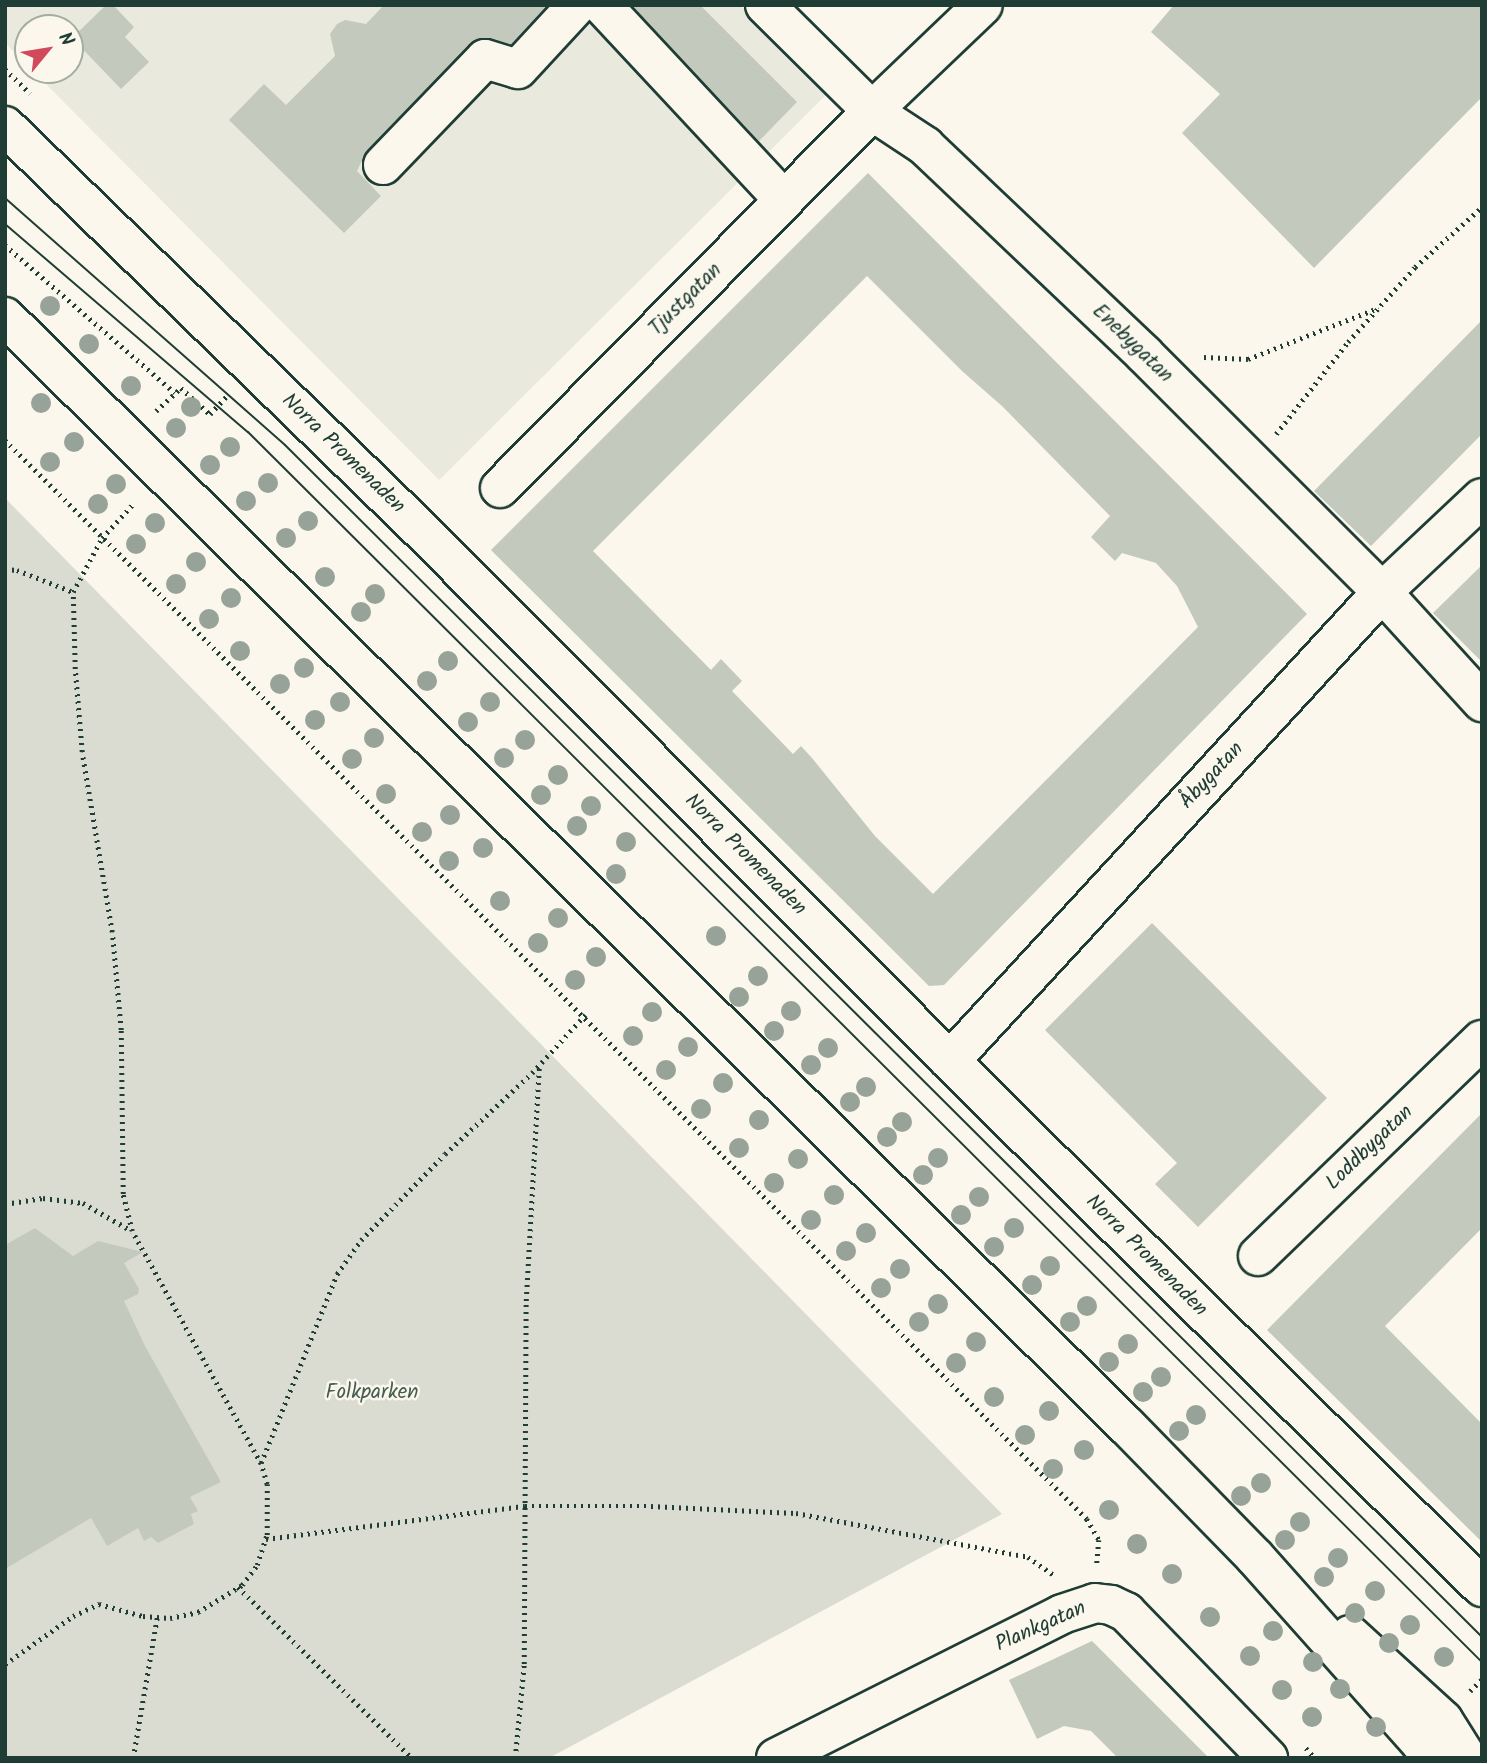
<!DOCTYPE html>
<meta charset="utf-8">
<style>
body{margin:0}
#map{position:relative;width:1487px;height:1763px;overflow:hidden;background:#fbf7ec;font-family:Kalam,sans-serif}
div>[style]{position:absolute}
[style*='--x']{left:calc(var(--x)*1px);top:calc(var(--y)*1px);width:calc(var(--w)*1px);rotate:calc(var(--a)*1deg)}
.built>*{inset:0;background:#eae9de}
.green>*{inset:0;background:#dbdcd1}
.building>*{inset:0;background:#c4c9be}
.path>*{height:4.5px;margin-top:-2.25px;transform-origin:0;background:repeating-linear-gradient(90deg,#1f3d34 0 2px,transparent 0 7px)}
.roads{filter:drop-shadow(2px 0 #1f3d34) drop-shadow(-2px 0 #1f3d34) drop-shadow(0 2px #1f3d34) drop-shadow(0 -2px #1f3d34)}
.minor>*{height:38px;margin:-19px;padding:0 19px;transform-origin:19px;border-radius:19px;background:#fbf7ec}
.major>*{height:38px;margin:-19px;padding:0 19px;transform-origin:19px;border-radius:19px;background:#fbf7ec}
.tram>*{height:2px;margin:-1px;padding:0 1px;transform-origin:1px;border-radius:1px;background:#1f3d34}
.trees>*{width:20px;height:20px;margin:-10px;border-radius:50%;background:#97a298}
span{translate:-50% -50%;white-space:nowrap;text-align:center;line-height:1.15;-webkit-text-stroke:5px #fbf7ec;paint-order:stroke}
.street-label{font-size:21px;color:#1f3d34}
.park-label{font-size:21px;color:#455d53}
.frame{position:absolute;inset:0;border:7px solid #1f3d34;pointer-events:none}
.north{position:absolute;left:14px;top:14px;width:70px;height:70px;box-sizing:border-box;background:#fbf7ec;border:2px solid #a3ada2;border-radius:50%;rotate:60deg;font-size:19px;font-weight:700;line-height:28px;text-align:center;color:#1f3d34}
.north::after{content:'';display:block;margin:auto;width:24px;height:32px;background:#d1495b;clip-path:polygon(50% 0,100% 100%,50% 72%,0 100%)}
</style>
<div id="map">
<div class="built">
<i style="clip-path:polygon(7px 5px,740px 5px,828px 93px,439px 480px,32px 70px,70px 70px,70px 28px,28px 28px,28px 66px,5px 43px)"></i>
</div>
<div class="green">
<i style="clip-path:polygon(5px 498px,1002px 1514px,549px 1758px,5px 1758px)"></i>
</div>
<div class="building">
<i style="clip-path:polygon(106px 5px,113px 5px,134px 27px,125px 37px,149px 62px,121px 89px,72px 38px)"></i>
<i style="clip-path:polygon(384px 5px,547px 5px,511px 44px,480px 38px,470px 43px,367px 150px,357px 171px,381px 196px,344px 233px,229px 120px,264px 84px,286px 105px,335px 56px,330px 34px,337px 24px,345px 20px,366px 24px)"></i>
<i style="clip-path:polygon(632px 5px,700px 5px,797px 102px,759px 141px)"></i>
<i style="clip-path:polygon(1174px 5px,1482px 5px,1482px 97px,1314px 268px,1182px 133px,1220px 94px,1151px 32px)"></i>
<i style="clip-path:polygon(evenodd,868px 173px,1307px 614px,944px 985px,929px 986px,491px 550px,868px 173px,867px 276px,962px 371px,1002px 406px,1110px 516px,1091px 537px,1115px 561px,1122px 553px,1156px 563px,1177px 586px,1198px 627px,933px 894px,875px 836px,812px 758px,801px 746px,793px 754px,732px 691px,742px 681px,721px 659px,711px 670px,593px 551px,867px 276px)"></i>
<i style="clip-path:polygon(1482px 320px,1482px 434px,1371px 546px,1314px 491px)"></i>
<i style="clip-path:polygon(1482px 565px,1482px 662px,1433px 613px)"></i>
<i style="clip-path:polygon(1152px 923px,1327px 1098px,1198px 1227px,1155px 1184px,1177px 1163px,1045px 1030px)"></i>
<i style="clip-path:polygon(1482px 1113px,1482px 1228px,1385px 1326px,1482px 1424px,1482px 1542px,1267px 1330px)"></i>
<i style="clip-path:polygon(35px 1228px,73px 1256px,98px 1241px,143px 1252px,124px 1263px,139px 1289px,138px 1294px,124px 1301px,145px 1346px,221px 1482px,190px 1497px,198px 1511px,191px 1514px,194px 1524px,158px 1543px,151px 1537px,144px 1541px,138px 1528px,107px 1546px,91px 1518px,5px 1569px,5px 1245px)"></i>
<i style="clip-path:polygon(1092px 1641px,1209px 1758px,1118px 1758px,1091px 1731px,1064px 1726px,1037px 1739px,1009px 1680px)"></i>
</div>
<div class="path">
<i style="--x:5;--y:69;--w:35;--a:44"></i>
<i style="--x:5;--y:245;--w:225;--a:41"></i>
<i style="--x:1204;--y:357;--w:44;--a:2.6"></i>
<i style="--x:1248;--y:359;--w:140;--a:-21.4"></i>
<i style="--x:156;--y:411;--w:34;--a:-43"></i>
<i style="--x:181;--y:388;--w:39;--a:42"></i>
<i style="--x:210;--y:414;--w:26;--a:-47"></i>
<i style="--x:1276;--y:434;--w:117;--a:-52"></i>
<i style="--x:1348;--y:342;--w:101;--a:-48.2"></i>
<i style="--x:1415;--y:267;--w:90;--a:-41.8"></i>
<i style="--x:5;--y:440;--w:1528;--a:44.92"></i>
<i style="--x:1087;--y:1519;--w:24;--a:60"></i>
<i style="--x:1099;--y:1540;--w:24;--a:95"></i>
<i style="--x:5;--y:569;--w:12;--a:5"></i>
<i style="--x:17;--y:570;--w:60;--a:21.4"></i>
<i style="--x:5;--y:1204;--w:38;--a:-9"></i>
<i style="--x:43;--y:1198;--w:40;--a:7.1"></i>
<i style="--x:83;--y:1203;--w:56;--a:29.7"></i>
<i style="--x:261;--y:1463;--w:204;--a:-68.1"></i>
<i style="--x:337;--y:1274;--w:42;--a:-54.8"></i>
<i style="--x:361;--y:1240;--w:120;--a:-45.7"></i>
<i style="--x:445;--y:1154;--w:119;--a:-43"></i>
<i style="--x:532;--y:1073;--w:79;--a:-47.6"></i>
<i style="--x:266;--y:1539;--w:261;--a:-7.3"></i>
<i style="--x:525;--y:1506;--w:126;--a:0"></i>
<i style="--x:651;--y:1506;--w:145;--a:2.8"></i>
<i style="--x:796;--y:1513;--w:236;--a:10.7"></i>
<i style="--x:1028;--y:1557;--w:32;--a:35"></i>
<i style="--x:238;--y:1587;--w:244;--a:44.5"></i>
<i style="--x:5;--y:1664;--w:83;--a:-35.2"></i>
<i style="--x:73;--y:1616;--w:29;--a:-25"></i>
<i style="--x:99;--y:1604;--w:46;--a:15.3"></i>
<i style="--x:143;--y:1616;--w:27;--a:4"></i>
<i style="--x:170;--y:1618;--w:29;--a:-12"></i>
<i style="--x:198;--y:1612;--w:52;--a:-31.5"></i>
<i style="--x:242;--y:1585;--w:25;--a:-53"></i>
<i style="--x:257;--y:1565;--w:32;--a:-72"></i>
<i style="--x:267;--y:1535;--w:51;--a:-90"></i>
<i style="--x:267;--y:1484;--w:21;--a:-107"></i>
<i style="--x:261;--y:1464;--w:266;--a:-119"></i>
<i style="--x:132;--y:1231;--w:38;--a:-104"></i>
<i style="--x:123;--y:1194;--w:164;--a:-90.7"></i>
<i style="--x:121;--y:1030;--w:98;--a:-95.2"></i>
<i style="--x:112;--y:932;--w:182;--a:-99.5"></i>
<i style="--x:82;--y:752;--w:83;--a:-94.8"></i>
<i style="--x:75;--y:669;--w:77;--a:-91.5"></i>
<i style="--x:73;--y:592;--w:61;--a:-61.8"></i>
<i style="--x:102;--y:538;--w:47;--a:-47.6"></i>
<i style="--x:1470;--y:1691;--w:17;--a:-45"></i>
<i style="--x:1306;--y:1748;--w:13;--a:48"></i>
<i style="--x:133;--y:1758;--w:143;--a:-80.3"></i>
<i style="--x:515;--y:1758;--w:94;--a:-84.5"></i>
<i style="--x:524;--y:1664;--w:363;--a:-89.7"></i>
<i style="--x:526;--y:1301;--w:235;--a:-86.8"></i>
</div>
<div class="roads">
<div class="minor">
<i style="--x:602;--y:5;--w:267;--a:47"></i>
<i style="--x:765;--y:5;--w:151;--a:44.7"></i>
<i style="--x:872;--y:111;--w:64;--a:33.4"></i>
<i style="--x:925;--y:146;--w:302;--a:43.5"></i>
<i style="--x:1144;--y:354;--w:337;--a:45"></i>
<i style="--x:1382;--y:592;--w:149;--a:47.7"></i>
<i style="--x:383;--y:165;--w:147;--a:-46.1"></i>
<i style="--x:485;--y:59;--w:34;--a:17"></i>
<i style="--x:518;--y:69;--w:87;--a:-47.3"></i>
<i style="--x:500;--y:488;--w:530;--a:-45.38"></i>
<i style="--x:872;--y:111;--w:153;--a:-43.7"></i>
<i style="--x:950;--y:1061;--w:638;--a:-47.35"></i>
<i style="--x:1382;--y:592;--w:137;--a:-43.2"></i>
<i style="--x:1258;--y:1256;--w:311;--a:-44"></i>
<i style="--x:776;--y:1758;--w:320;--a:-26.7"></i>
<i style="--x:1062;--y:1614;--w:35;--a:-18"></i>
<i style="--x:1095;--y:1603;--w:16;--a:7"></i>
<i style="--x:1111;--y:1605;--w:17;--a:25"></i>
<i style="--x:1126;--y:1612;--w:204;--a:45.8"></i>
</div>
<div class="major">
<i style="--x:5;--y:126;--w:587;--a:44.17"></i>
<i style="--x:426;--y:535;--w:742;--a:45.11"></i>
<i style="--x:950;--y:1061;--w:748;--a:44.68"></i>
<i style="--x:5;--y:317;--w:1578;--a:44.67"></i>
<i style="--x:1127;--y:1426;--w:182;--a:45.7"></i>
<i style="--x:1254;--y:1556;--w:249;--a:48.3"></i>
<i style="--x:1420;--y:1742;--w:19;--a:55"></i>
<i style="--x:1350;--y:1635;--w:126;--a:42.4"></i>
<i style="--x:1443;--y:1720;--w:45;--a:57.7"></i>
</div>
</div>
<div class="tram">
<i style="--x:5;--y:198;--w:373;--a:41.4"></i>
<i style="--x:285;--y:445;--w:1689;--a:44.88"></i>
<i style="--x:5;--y:224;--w:320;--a:40.6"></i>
<i style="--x:248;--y:432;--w:1742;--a:44.91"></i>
</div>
<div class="trees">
<i style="left:50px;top:306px"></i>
<i style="left:89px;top:344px"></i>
<i style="left:131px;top:386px"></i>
<i style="left:41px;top:403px"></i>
<i style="left:191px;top:407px"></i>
<i style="left:176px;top:428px"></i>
<i style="left:74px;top:442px"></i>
<i style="left:230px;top:447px"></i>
<i style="left:50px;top:462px"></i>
<i style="left:210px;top:465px"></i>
<i style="left:268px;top:483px"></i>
<i style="left:116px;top:484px"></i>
<i style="left:246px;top:501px"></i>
<i style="left:98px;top:504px"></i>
<i style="left:308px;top:521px"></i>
<i style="left:155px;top:523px"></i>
<i style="left:286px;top:538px"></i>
<i style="left:136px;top:544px"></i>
<i style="left:196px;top:562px"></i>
<i style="left:325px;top:577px"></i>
<i style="left:176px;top:584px"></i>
<i style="left:375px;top:594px"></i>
<i style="left:231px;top:598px"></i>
<i style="left:361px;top:612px"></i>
<i style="left:209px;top:619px"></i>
<i style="left:240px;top:651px"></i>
<i style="left:448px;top:661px"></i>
<i style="left:304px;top:668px"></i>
<i style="left:427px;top:681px"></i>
<i style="left:280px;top:684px"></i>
<i style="left:340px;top:702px"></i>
<i style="left:490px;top:702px"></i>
<i style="left:315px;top:720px"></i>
<i style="left:468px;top:722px"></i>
<i style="left:374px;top:738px"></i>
<i style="left:525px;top:740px"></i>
<i style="left:504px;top:758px"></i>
<i style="left:352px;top:759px"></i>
<i style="left:558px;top:775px"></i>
<i style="left:386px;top:794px"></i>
<i style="left:541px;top:795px"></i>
<i style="left:591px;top:806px"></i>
<i style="left:450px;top:815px"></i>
<i style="left:577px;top:826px"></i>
<i style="left:422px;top:832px"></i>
<i style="left:626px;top:842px"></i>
<i style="left:483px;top:848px"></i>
<i style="left:449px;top:861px"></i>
<i style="left:616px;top:874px"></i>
<i style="left:500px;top:901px"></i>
<i style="left:558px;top:918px"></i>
<i style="left:716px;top:936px"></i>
<i style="left:538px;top:943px"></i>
<i style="left:596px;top:957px"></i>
<i style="left:758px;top:976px"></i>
<i style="left:575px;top:980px"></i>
<i style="left:739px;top:997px"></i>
<i style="left:791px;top:1011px"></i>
<i style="left:652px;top:1012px"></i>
<i style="left:774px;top:1031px"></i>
<i style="left:633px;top:1036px"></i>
<i style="left:688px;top:1047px"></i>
<i style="left:828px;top:1048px"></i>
<i style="left:811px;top:1065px"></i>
<i style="left:666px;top:1070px"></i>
<i style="left:723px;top:1083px"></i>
<i style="left:866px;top:1087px"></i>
<i style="left:850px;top:1102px"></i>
<i style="left:701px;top:1109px"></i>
<i style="left:759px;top:1120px"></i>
<i style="left:902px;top:1122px"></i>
<i style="left:887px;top:1137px"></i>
<i style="left:739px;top:1148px"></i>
<i style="left:938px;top:1158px"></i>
<i style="left:798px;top:1159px"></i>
<i style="left:923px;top:1175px"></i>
<i style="left:774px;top:1183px"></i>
<i style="left:834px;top:1195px"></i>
<i style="left:979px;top:1197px"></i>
<i style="left:961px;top:1215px"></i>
<i style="left:811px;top:1220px"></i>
<i style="left:1014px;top:1228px"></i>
<i style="left:866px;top:1233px"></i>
<i style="left:994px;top:1247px"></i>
<i style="left:846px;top:1251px"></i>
<i style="left:1050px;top:1266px"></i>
<i style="left:900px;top:1269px"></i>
<i style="left:1032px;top:1285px"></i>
<i style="left:881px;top:1288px"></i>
<i style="left:938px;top:1304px"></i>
<i style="left:1087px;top:1306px"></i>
<i style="left:919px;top:1322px"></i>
<i style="left:1070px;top:1322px"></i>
<i style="left:976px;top:1342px"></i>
<i style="left:1128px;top:1344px"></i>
<i style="left:1109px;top:1362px"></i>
<i style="left:956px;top:1363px"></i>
<i style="left:1161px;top:1377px"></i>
<i style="left:1143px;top:1392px"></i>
<i style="left:994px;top:1397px"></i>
<i style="left:1049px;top:1411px"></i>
<i style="left:1196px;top:1415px"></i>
<i style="left:1179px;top:1431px"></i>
<i style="left:1025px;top:1435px"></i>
<i style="left:1084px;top:1450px"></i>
<i style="left:1053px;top:1469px"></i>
<i style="left:1261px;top:1483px"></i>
<i style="left:1241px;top:1496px"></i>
<i style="left:1109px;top:1510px"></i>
<i style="left:1300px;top:1522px"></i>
<i style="left:1285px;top:1540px"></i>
<i style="left:1137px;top:1544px"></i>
<i style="left:1338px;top:1558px"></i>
<i style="left:1172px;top:1574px"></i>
<i style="left:1324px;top:1577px"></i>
<i style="left:1375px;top:1591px"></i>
<i style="left:1355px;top:1613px"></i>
<i style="left:1210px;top:1617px"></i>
<i style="left:1410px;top:1625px"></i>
<i style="left:1273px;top:1631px"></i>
<i style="left:1389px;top:1643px"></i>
<i style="left:1250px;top:1656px"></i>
<i style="left:1444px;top:1657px"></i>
<i style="left:1313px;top:1662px"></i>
<i style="left:1340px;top:1689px"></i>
<i style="left:1282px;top:1690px"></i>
<i style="left:1312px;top:1717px"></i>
<i style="left:1376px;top:1727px"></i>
</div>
<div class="street-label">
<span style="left:686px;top:300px;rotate:-45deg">Tjustgatan</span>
<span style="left:1132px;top:344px;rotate:44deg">Enebygatan</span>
<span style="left:343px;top:454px;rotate:44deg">Norra Promenaden</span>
<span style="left:1212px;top:776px;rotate:-47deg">Åbygatan</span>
<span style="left:745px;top:855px;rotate:45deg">Norra Promenaden</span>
<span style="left:1370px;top:1148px;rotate:-44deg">Loddbygatan</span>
<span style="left:1146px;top:1256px;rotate:45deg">Norra Promenaden</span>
<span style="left:1041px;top:1627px;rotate:-24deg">Plankgatan</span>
</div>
<div class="park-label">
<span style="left:372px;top:1393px">Folkparken</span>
</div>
<div class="frame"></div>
<div class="north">N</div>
</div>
